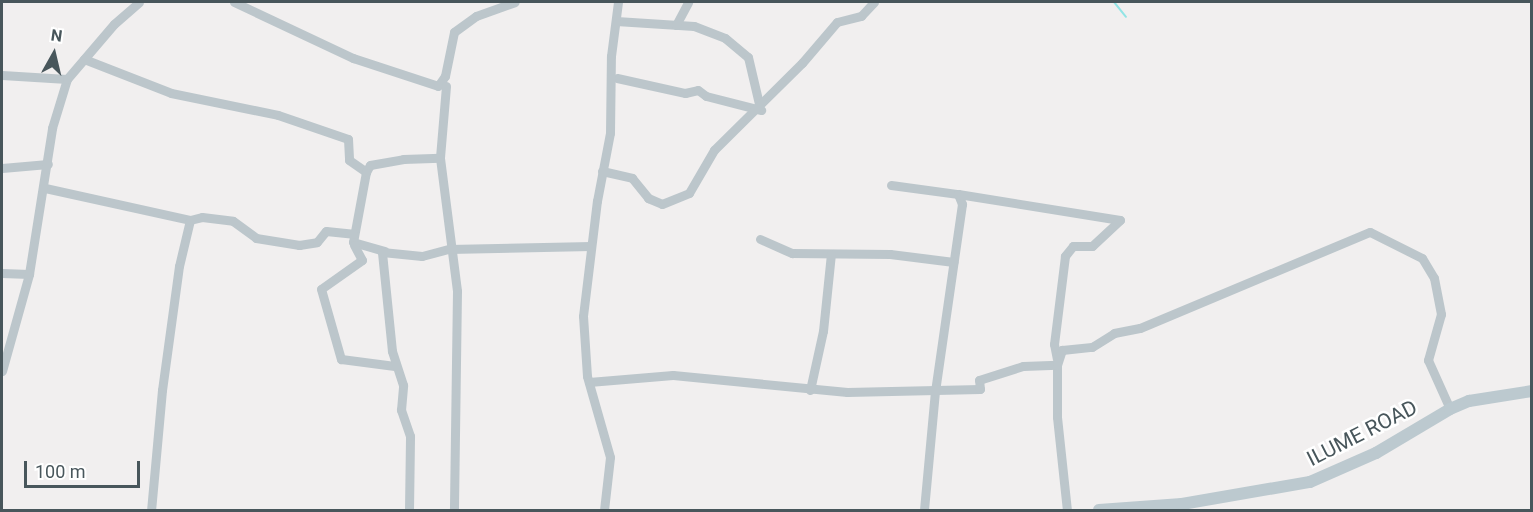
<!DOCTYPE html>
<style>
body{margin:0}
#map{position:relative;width:1533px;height:512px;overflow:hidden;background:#f1efef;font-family:Roboto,sans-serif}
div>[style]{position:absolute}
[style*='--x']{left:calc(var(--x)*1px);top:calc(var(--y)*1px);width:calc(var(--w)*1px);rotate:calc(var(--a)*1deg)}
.stream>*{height:2px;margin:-1px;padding:0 1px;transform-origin:1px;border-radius:1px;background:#92e4e5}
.street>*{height:9px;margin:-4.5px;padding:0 4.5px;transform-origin:4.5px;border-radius:4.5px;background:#bcc6cb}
.secondary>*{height:12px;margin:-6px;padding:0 6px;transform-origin:6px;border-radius:6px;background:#bcc9cf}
span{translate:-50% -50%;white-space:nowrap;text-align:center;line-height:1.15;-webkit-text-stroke:5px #fff;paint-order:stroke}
.street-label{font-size:21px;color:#48565b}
.frame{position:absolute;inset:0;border:3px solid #48565b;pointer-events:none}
.north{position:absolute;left:24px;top:24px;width:60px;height:60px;-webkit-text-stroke:4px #fff;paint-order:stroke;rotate:8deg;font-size:16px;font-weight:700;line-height:24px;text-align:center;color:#48565b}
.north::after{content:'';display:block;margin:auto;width:21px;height:27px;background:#48565b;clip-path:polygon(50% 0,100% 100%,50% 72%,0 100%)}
.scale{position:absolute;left:24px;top:461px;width:116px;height:27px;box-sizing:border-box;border:3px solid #48565b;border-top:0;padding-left:8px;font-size:18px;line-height:21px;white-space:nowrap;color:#48565b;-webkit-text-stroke:4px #fff;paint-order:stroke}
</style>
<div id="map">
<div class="stream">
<i style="--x:1114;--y:2;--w:19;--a:51"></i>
</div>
<div class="street">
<i style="--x:234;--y:2;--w:132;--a:25.2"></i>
<i style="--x:353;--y:58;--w:89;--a:18.2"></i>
<i style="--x:438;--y:86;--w:12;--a:-55"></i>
<i style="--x:445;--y:76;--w:45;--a:-78.4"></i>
<i style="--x:454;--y:32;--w:27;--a:-36"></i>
<i style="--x:476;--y:16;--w:41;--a:-19.7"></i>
<i style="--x:616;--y:21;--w:78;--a:3.7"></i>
<i style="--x:694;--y:26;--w:33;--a:21"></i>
<i style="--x:725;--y:38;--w:30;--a:40"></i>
<i style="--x:748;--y:57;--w:48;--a:76.8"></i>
<i style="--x:676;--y:25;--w:26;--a:-62"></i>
<i style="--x:84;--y:59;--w:93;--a:21.3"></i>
<i style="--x:171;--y:93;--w:109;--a:11.6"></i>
<i style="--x:278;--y:115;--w:74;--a:18.9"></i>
<i style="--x:348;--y:139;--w:21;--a:87"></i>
<i style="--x:349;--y:160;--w:21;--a:35"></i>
<i style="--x:366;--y:172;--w:71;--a:100.5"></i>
<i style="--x:353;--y:242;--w:33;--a:16"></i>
<i style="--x:2;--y:75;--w:65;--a:3.5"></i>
<i style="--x:617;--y:78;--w:70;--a:12.4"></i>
<i style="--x:685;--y:93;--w:13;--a:-13"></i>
<i style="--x:698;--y:90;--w:10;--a:37"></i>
<i style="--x:706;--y:96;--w:57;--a:14.3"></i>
<i style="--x:446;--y:86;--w:72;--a:94.8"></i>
<i style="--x:440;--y:158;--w:134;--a:82.7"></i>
<i style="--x:457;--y:291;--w:219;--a:90.8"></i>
<i style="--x:2;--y:168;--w:46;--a:-5"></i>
<i style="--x:602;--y:171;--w:31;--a:13"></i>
<i style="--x:632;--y:178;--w:26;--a:51"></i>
<i style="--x:648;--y:198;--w:15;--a:23"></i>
<i style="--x:662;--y:204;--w:29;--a:-22"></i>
<i style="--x:689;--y:193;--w:50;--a:-59.8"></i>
<i style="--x:714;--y:150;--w:124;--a:-44.7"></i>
<i style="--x:802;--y:63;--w:54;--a:-49.5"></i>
<i style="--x:837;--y:22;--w:25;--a:-14"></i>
<i style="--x:861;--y:16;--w:19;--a:-47"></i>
<i style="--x:366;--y:172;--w:8;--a:-60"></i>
<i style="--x:370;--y:165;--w:34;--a:-10"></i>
<i style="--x:403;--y:159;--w:37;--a:-2"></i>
<i style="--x:891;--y:185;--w:68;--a:7.7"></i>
<i style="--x:958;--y:194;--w:11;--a:68"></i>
<i style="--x:962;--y:204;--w:189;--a:98.2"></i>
<i style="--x:935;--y:391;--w:120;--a:95.3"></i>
<i style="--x:45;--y:188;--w:148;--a:12.4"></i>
<i style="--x:190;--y:220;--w:47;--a:103.4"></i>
<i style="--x:179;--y:266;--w:125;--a:97.8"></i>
<i style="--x:162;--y:390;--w:121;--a:95.2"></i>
<i style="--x:958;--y:194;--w:164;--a:9.1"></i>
<i style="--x:1120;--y:220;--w:38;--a:137"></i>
<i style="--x:1092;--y:246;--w:19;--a:180"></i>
<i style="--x:1073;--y:246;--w:13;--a:129"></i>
<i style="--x:1065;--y:256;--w:89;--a:97.1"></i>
<i style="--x:1054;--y:344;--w:15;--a:79"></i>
<i style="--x:190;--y:220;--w:12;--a:-14"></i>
<i style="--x:202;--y:217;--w:31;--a:7"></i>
<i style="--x:233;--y:221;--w:29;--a:36"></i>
<i style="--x:256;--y:238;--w:44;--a:9.2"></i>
<i style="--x:299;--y:245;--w:18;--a:-9"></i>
<i style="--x:317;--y:242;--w:14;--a:-51"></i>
<i style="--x:326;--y:231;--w:27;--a:6"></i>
<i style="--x:760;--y:239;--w:35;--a:24"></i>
<i style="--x:792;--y:253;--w:98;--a:0.6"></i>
<i style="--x:890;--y:254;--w:64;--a:7.1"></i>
<i style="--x:354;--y:245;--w:17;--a:62"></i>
<i style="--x:362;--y:260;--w:50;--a:144.7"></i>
<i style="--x:321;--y:289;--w:73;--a:74.1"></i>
<i style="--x:341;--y:359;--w:54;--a:7.4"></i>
<i style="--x:2;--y:273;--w:27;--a:2"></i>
<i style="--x:29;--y:274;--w:148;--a:-81"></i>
<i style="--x:52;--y:128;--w:51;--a:-73"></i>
<i style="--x:67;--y:79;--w:72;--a:-49.5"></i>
<i style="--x:114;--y:24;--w:33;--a:-41"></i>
<i style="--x:1057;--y:365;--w:52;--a:90"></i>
<i style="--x:1057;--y:417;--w:94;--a:83.9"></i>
<i style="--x:2;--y:371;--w:101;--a:-74.4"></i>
<i style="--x:589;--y:382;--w:84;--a:-4.8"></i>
<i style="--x:673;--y:375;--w:175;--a:5.6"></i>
<i style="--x:847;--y:392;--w:133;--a:-1.3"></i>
<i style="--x:980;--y:389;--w:9;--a:-96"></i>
<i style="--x:979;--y:380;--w:46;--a:-17.7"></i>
<i style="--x:1023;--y:366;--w:34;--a:-2"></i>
<i style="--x:1057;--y:365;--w:16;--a:-72"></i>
<i style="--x:1062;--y:350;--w:30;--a:-6"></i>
<i style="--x:1092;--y:347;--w:26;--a:-32"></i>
<i style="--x:1114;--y:333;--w:26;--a:-11"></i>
<i style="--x:1140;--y:328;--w:249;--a:-22.7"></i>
<i style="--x:1370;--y:232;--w:58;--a:26.6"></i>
<i style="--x:1422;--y:258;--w:23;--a:59"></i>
<i style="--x:1434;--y:278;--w:37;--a:79"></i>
<i style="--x:1441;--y:314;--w:48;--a:105.8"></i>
<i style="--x:1428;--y:360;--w:54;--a:65.8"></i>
<i style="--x:810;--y:390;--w:60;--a:-77.6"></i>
<i style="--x:823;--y:331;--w:77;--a:-84.1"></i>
<i style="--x:409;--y:510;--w:74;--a:-89.2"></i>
<i style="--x:410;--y:436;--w:28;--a:-109"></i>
<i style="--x:401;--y:410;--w:25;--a:-85"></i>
<i style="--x:403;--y:385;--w:36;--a:-108"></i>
<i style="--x:392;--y:351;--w:100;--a:-95.8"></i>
<i style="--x:382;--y:252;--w:40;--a:5.7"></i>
<i style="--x:422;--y:256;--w:28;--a:-15"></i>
<i style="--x:449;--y:249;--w:142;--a:-1.2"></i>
<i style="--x:604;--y:510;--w:53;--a:-83.5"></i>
<i style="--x:610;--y:457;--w:84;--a:-105.9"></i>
<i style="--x:587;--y:376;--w:60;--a:-93.8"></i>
<i style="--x:583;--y:316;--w:116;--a:-83.1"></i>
<i style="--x:597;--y:201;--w:69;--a:-79.2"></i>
<i style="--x:610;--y:133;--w:77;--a:-89.3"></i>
<i style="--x:611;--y:56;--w:54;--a:-82.6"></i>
</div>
<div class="secondary">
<i style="--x:1099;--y:510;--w:83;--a:-4.1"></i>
<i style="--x:1182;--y:504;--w:130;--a:-9.8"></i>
<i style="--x:1310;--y:482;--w:72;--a:-23.7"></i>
<i style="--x:1376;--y:453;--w:86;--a:-30.7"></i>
<i style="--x:1450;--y:409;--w:21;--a:-23"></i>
<i style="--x:1469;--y:401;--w:64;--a:-9"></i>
</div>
<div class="street-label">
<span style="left:1362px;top:433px;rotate:-27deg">ILUME ROAD</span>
</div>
<div class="frame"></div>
<div class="north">N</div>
<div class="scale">100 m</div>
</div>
